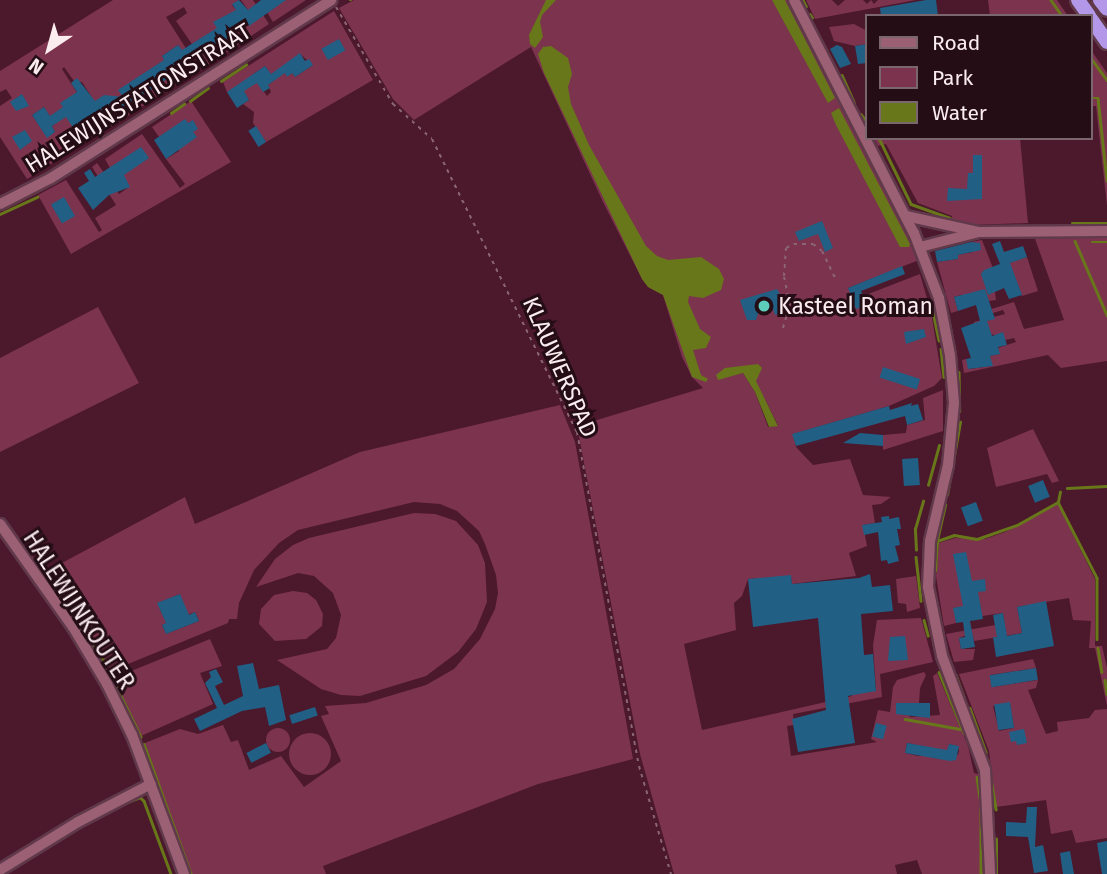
<!DOCTYPE html>
<style>
body{margin:0}
#map{position:relative;width:1107px;height:874px;overflow:hidden;background:#4c182c;font-family:"Fira Sans",sans-serif}
div>[style]{position:absolute}
[style*='--x']{left:calc(var(--x)*1px);top:calc(var(--y)*1px);width:calc(var(--w)*1px);rotate:calc(var(--a)*1deg)}
.green>*{inset:0;background:#7c334e}
.round{border-radius:50%}
.water>*{inset:0;background:#687719}
.stream>*{height:2.5px;margin:-1.25px;padding:0 1.25px;transform-origin:1.25px;border-radius:1.25px;background:#687719}
.building>*{inset:0;background:#215f85;transform-origin:0 0}
.path>*{height:2px;margin-top:-1px;transform-origin:0;background:repeating-linear-gradient(90deg,#8b6573 0 3.5px,transparent 0 8.5px)}
.roads{filter:drop-shadow(2px 0 #60394a) drop-shadow(-2px 0 #60394a) drop-shadow(0 2px #60394a) drop-shadow(0 -2px #60394a)}
.minor>*{height:10px;margin:-5px;padding:0 5px;transform-origin:5px;border-radius:5px;background:#9b6073}
.highway>*{height:14px;margin:-7px;padding:0 7px;transform-origin:7px;border-radius:7px;background:#b398e9}
.dots>*{width:19px;height:19px;translate:-50% -50%;box-sizing:border-box;border:4px solid #240d15;border-radius:50%}
span{translate:-50% -50%;white-space:nowrap;text-align:center;line-height:1.15;-webkit-text-stroke:6px #240d15;paint-order:stroke}
.street-label{font-size:23px;color:#fbecf0}
.poi-label{font-size:23px;color:#fbecf0}
.left{translate:0 -50%;text-align:left}
.legend{position:absolute;left:865px;top:14px;width:228px;height:126px;box-sizing:border-box;background:#240d15;border:2px solid #7a666d;margin:0;padding:9px 12px;list-style:none;font-size:21px;color:#fbecf0}
.legend li{display:flex;align-items:center;gap:14px;height:35px}
.legend b{width:35px;border:2px solid #7a666d}
.north{position:absolute;left:14px;top:14px;width:70px;height:70px;-webkit-text-stroke:5px #240d15;paint-order:stroke;rotate:216deg;font-size:19px;font-weight:700;line-height:28px;text-align:center;color:#fbecf0}
.north::after{content:'';display:block;margin:auto;width:24px;height:32px;background:#fbecf0;clip-path:polygon(50% 0,100% 100%,50% 72%,0 100%)}
</style>
<div id="map">
<div class="green">
<i style="clip-path:polygon(evenodd,113px 0,239px 0,232px 5px,249px 25px,248px 10px,241px 0,253px 0,269px 24px,206px 66px,200px 56px,213px 47px,205px 36px,192px 44px,176px 21px,187px 13px,184px 7px,166px 17px,199px 69px,111px 127px,82px 82px,74px 81px,64px 67px,62px 69px,102px 132px,27px 179px,0 137px,0 106px,12px 98px,6px 89px,0 92px,0 71px,113px 0,178px 45px,188px 59px,181px 64px,183px 68px,174px 74px,162px 56px,178px 45px,113px 0,44px 107px,55px 124px,52px 126px,55px 132px,47px 137px,32px 115px,44px 107px)"></i>
<i style="clip-path:polygon(277px 0,306px 0,273px 22px,267px 12px)"></i>
<i style="clip-path:polygon(evenodd,354px 0,789px 0,919px 260px,848px 288px,860px 308px,867px 305px,863px 296px,920px 274px,931px 312px,942px 378px,934px 386px,889px 406px,793px 434px,796px 447px,813px 465px,850px 459px,863px 495px,891px 497px,881px 504px,872px 505px,875px 523px,863px 525px,867px 546px,849px 553px,856px 576px,792px 584px,791px 576px,748px 579px,742px 596px,734px 603px,736px 630px,684px 644px,702px 730px,852px 696px,852px 693px,876px 690px,873px 645px,877px 620px,921px 618px,933px 662px,880px 674px,882px 697px,793px 714px,794px 725px,787px 726px,791px 756px,877px 742px,871px 739px,878px 710px,890px 712px,893px 687px,897px 680px,924px 672px,926px 675px,920px 688px,919px 703px,897px 703px,896px 714px,909px 714px,910px 717px,940px 715px,933px 676px,937px 673px,968px 746px,974px 773px,978px 774px,984px 804px,983px 874px,922px 874px,917px 860px,895px 865px,897px 874px,674px 874px,640px 754px,577px 426px,703px 388px,692px 377px,682px 357px,663px 295px,648px 287px,642px 279px,603px 202px,531px 47px,414px 120px,393px 99px,339px 8px,354px 0,747px 366px,758px 386px,778px 425px,768px 427px,755px 392px,743px 373px,718px 379px,747px 366px,354px 0,907px 743px,947px 751px,949px 744px,958px 746px,959px 751px,958px 755px,918px 756px,905px 753px,907px 743px)"></i>
<i style="clip-path:polygon(806px 0,832px 0,838px 6px,845px 0,863px 0,867px 4px,871px 0,874px 4px,878px 0,916px 0,815px 19px)"></i>
<i style="clip-path:polygon(988px 0,1057px 0,1068px 16px,990px 16px)"></i>
<i style="clip-path:polygon(evenodd,334px 11px,373px 80px,266px 142px,253px 123px,254px 112px,243px 104px,249px 100px,246px 95px,227px 92px,223px 82px,334px 11px,300px 54px,313px 65px,295px 77px,292px 73px,287px 76px,282px 68px,300px 54px,334px 11px,265px 66px,275px 80px,268px 85px,271px 92px,267px 96px,252px 75px,265px 66px)"></i>
<i style="clip-path:polygon(854px 24px,867px 31px,867px 44px,855px 46px,834px 41px,829px 27px)"></i>
<i style="clip-path:polygon(1091px 50px,1107px 73px,1107px 206px,1096px 106px,1091px 106px)"></i>
<i style="clip-path:polygon(191px 101px,231px 162px,71px 254px,38px 195px,66px 180px,99px 232px,102px 230px,95px 218px,116px 205px,92px 167px,97px 163px,119px 194px,129px 187px,117px 164px,110px 168px,105px 159px,142px 134px,180px 188px,185px 184px,166px 159px,179px 151px,167px 132px,159px 137px,152px 127px)"></i>
<i style="clip-path:polygon(874px 138px,1020px 138px,1028px 223px,971px 225px,952px 221px,952px 216px,918px 203px,886px 144px,878px 146px)"></i>
<i style="clip-path:polygon(1034px 236px,1107px 236px,1107px 361px,1061px 368px,1048px 355px,964px 373px,962px 360px,966px 359px,969px 369px,992px 366px,990px 356px,999px 354px,998px 348px,1016px 342px,1014px 338px,1005px 340px,995px 335px,977px 333px,974px 322px,1005px 314px,1003px 310px,986px 315px,985px 311px,1014px 302px,1024px 329px,1064px 320px)"></i>
<i style="clip-path:polygon(982px 240px,996px 276px,993px 278px,996px 300px,989px 301px,961px 295px,954px 297px,958px 311px,951px 313px,937px 262px,958px 259px,958px 255px,973px 252px,971px 242px)"></i>
<i style="clip-path:polygon(1027px 257px,1038px 291px,1022px 296px,1014px 275px,1001px 266px)"></i>
<i style="clip-path:polygon(98px 307px,139px 383px,0 452px,0 358px)"></i>
<i style="clip-path:polygon(943px 390px,943px 431px,883px 450px,883px 435px,906px 433px,907px 425px,925px 420px,923px 398px)"></i>
<i style="clip-path:polygon(evenodd,560px 405px,575px 442px,633px 759px,538px 784px,323px 866px,326px 874px,190px 874px,145px 743px,180px 729px,198px 734px,223px 725px,231px 742px,238px 740px,249px 770px,281px 756px,304px 787px,341px 761px,321px 716px,329px 714px,325px 706px,366px 703px,426px 685px,454px 669px,480px 639px,495px 609px,498px 593px,496px 575px,485px 544px,479px 531px,457px 511px,440px 504px,414px 502px,298px 530px,279px 543px,254px 570px,239px 603px,237px 619px,229px 619px,228px 623px,111px 671px,47px 571px,185px 497px,195px 524px,360px 452px,560px 405px,180px 594px,182px 617px,195px 612px,199px 621px,166px 634px,162px 625px,171px 621px,167px 610px,161px 612px,158px 603px,180px 594px)"></i>
<i style="clip-path:polygon(1033px 429px,1059px 481px,1052px 483px,1047px 474px,996px 487px,987px 448px)"></i>
<i style="clip-path:polygon(1058px 504px,1095px 579px,1095px 646px,1102px 646px,1107px 668px,1107px 706px,1095px 648px,1089px 648px,1091px 621px,1073px 620px,1069px 598px,1017px 607px,1022px 633px,974px 641px,972px 633px,959px 638px,961px 649px,975px 649px,973px 660px,954px 662px,946px 634px,995px 625px,1006px 632px,1003px 613px,982px 616px,980px 604px,954px 608px,956px 623px,944px 626px,936px 576px,939px 543px,955px 538px,985px 539px,1005px 532px)"></i>
<i style="clip-path:polygon(414px 513px,435px 514px,456px 521px,478px 545px,485px 563px,487px 602px,476px 629px,458px 652px,426px 676px,360px 696px,341px 695px,321px 689px,277px 660px,327px 649px,336px 638px,341px 615px,333px 593px,314px 576px,298px 573px,256px 587px,275px 559px,293px 545px,309px 538px)"></i>
<i style="clip-path:polygon(916px 576px,920px 608px,907px 612px,906px 604px,898px 603px,896px 579px)"></i>
<i style="clip-path:polygon(293px 591px,307px 593px,316px 600px,323px 614px,322px 626px,306px 639px,275px 641px,259px 624px,261px 609px,274px 595px)"></i>
<i style="clip-path:polygon(210px 639px,222px 666px,200px 673px,213px 704px,141px 736px,114px 678px)"></i>
<i style="clip-path:polygon(evenodd,1033px 659px,1036px 668px,990px 675px,992px 687px,1038px 680px,1036px 688px,1028px 690px,1046px 734px,1058px 731px,1057px 722px,1089px 718px,1095px 710px,1107px 709px,1107px 838px,1076px 843px,1072px 830px,1051px 834px,1046px 800px,996px 807px,989px 751px,959px 674px,1033px 659px,1010px 703px,1014px 728px,999px 731px,993px 706px,1010px 703px)"></i>
<i class="round" style="left:266px;top:728px;width:24px;height:24px"></i>
<i class="round" style="left:289px;top:733px;width:42px;height:42px"></i>
</div>
<div class="water">
<i style="clip-path:polygon(546px 0,556px 0,542px 15px,540px 22px,543px 37px,535px 48px,530px 44px,529px 35px)"></i>
<i style="clip-path:polygon(772px 0,785px 0,835px 98px,828px 103px)"></i>
<i style="clip-path:polygon(551px 46px,568px 58px,572px 74px,568px 87px,571px 104px,589px 145px,646px 246px,657px 256px,668px 260px,701px 257px,719px 269px,724px 279px,721px 290px,703px 298px,689px 296px,688px 302px,700px 329px,711px 337px,706px 348px,693px 350px,701px 375px,708px 379px,706px 382px,692px 377px,663px 295px,648px 287px,642px 279px,544px 73px,538px 54px,543px 47px)"></i>
<i style="clip-path:polygon(839px 108px,910px 244px,909px 247px,900px 247px,836px 125px,831px 113px)"></i>
<i style="clip-path:polygon(758px 364px,762px 368px,756px 381px,778px 426px,769px 427px,755px 392px,743px 373px,718px 380px,716px 375px,725px 368px)"></i>
</div>
<div class="stream">
<i style="--x:350;--y:0;--w:1;--a:0"></i>
<i style="--x:803;--y:0;--w:7;--a:63"></i>
<i style="--x:1051;--y:0;--w:19;--a:55"></i>
<i style="--x:810;--y:14;--w:4;--a:56"></i>
<i style="--x:1091;--y:58;--w:27;--a:54"></i>
<i style="--x:842;--y:75;--w:30;--a:66"></i>
<i style="--x:221;--y:81;--w:30;--a:-33"></i>
<i style="--x:1091;--y:98;--w:7;--a:0"></i>
<i style="--x:1098;--y:98;--w:83;--a:83.8"></i>
<i style="--x:190;--y:101;--w:22;--a:-36"></i>
<i style="--x:171;--y:113;--w:16;--a:-35"></i>
<i style="--x:861;--y:114;--w:10;--a:53"></i>
<i style="--x:879;--y:138;--w:73;--a:64.1"></i>
<i style="--x:911;--y:204;--w:41;--a:19.7"></i>
<i style="--x:0;--y:214;--w:41;--a:-24.7"></i>
<i style="--x:1072;--y:223;--w:35;--a:0"></i>
<i style="--x:1075;--y:241;--w:81;--a:66.6"></i>
<i style="--x:1092;--y:242;--w:15;--a:0"></i>
<i style="--x:933;--y:312;--w:29;--a:78"></i>
<i style="--x:941;--y:349;--w:28;--a:84"></i>
<i style="--x:959;--y:372;--w:39;--a:89"></i>
<i style="--x:928;--y:485;--w:41;--a:-74.6"></i>
<i style="--x:1067;--y:488;--w:40;--a:-2.9"></i>
<i style="--x:947;--y:495;--w:74;--a:-79.9"></i>
<i style="--x:1058;--y:502;--w:85;--a:62.8"></i>
<i style="--x:1097;--y:578;--w:61;--a:90"></i>
<i style="--x:937;--y:540;--w:36;--a:-77"></i>
<i style="--x:916;--y:550;--w:21;--a:-93"></i>
<i style="--x:915;--y:529;--w:29;--a:-74"></i>
<i style="--x:916;--y:557;--w:44;--a:83.5"></i>
<i style="--x:935;--y:571;--w:30;--a:-86"></i>
<i style="--x:937;--y:541;--w:18;--a:-19"></i>
<i style="--x:954;--y:535;--w:23;--a:10"></i>
<i style="--x:977;--y:539;--w:42;--a:-19.3"></i>
<i style="--x:1017;--y:525;--w:47;--a:-29.3"></i>
<i style="--x:1058;--y:502;--w:10;--a:-79"></i>
<i style="--x:48;--y:572;--w:110;--a:57.6"></i>
<i style="--x:924;--y:620;--w:16;--a:75"></i>
<i style="--x:1098;--y:648;--w:24;--a:81"></i>
<i style="--x:939;--y:672;--w:66;--a:67.7"></i>
<i style="--x:956;--y:675;--w:23;--a:70"></i>
<i style="--x:113;--y:679;--w:64;--a:64.2"></i>
<i style="--x:1105;--y:680;--w:14;--a:82"></i>
<i style="--x:970;--y:708;--w:47;--a:70"></i>
<i style="--x:905;--y:719;--w:56;--a:10.3"></i>
<i style="--x:144;--y:744;--w:138;--a:70.1"></i>
<i style="--x:988;--y:760;--w:50;--a:80.7"></i>
<i style="--x:977;--y:777;--w:21;--a:82"></i>
<i style="--x:122;--y:804;--w:19;--a:-21"></i>
<i style="--x:140;--y:797;--w:6;--a:45"></i>
<i style="--x:144;--y:801;--w:78;--a:69.7"></i>
<i style="--x:981;--y:809;--w:65;--a:90"></i>
<i style="--x:64;--y:836;--w:25;--a:-32"></i>
<i style="--x:996;--y:874;--w:35;--a:-90"></i>
</div>
<div class="building">
<i style="clip-path:polygon(239px 0,248px 10px,261px 0,286px 0,249px 26px,246px 20px,233px 28px,231px 36px,200px 56px,197px 53px,181px 64px,184px 68px,86px 132px,78px 135px,66px 117px,52px 126px,55px 132px,47px 138px,32px 115px,44px 107px,50px 116px,63px 107px,60px 103px,77px 92px,71px 83px,77px 78px,95px 101px,104px 95px,123px 97px,118px 90px,164px 60px,162px 56px,178px 45px,182px 50px,217px 28px,213px 22px,236px 10px,232px 4px)"></i>
<i style="clip-path:polygon(926px 0,936px 0,938px 16px,881px 16px,880px 8px)"></i>
<i style="left:339px;top:39px;width:13px;height:20px;rotate:61deg"></i>
<i style="clip-path:polygon(867px 44px,867px 63px,858px 64px,855px 46px)"></i>
<i style="clip-path:polygon(837px 45px,842px 47px,851px 64px,840px 68px,830px 49px)"></i>
<i style="clip-path:polygon(300px 53px,305px 61px,309px 59px,313px 65px,295px 77px,292px 73px,287px 77px,285px 73px,268px 85px,270px 88px,263px 92px,257px 83px,244px 91px,249px 100px,237px 108px,227px 92px,265px 66px,271px 74px)"></i>
<i style="clip-path:polygon(22px 94px,29px 106px,16px 111px,10px 102px)"></i>
<i style="clip-path:polygon(185px 119px,188px 123px,193px 120px,198px 129px,193px 132px,197px 137px,166px 159px,154px 140px)"></i>
<i style="left:256px;top:126px;width:19px;height:9px;rotate:58deg"></i>
<i style="clip-path:polygon(25px 130px,32px 141px,20px 150px,12px 137px)"></i>
<i style="clip-path:polygon(141px 147px,149px 158px,124px 175px,130px 187px,109px 195px,93px 210px,78px 188px,89px 181px,84px 173px,90px 169px,95px 177px)"></i>
<i style="clip-path:polygon(973px 155px,982px 155px,982px 199px,947px 201px,948px 188px,967px 189px,968px 173px,973px 173px)"></i>
<i style="left:64px;top:197px;width:22px;height:15px;rotate:60deg"></i>
<i style="clip-path:polygon(822px 221px,833px 248px,825px 252px,818px 234px,799px 241px,795px 232px)"></i>
<i style="clip-path:polygon(1000px 241px,1004px 252px,1023px 246px,1027px 257px,1010px 263px,1022px 295px,1009px 299px,1004px 288px,988px 295px,981px 274px,984px 270px,1000px 264px,992px 244px)"></i>
<i style="clip-path:polygon(971px 242px,980px 243px,981px 250px,958px 255px,958px 259px,937px 262px,935px 251px)"></i>
<i style="clip-path:polygon(902px 266px,905px 274px,861px 291px,867px 305px,856px 309px,848px 288px)"></i>
<i style="clip-path:polygon(777px 289px,787px 307px,786px 311px,775px 315px,773px 309px,758px 314px,756px 320px,747px 320px,740px 300px)"></i>
<i style="clip-path:polygon(985px 289px,995px 319px,987px 321px,992px 336px,1003px 332px,1007px 345px,998px 347px,1000px 354px,990px 356px,993px 366px,968px 369px,966px 359px,971px 358px,961px 328px,980px 321px,976px 305px,958px 311px,954px 297px)"></i>
<i style="clip-path:polygon(924px 329px,926px 337px,906px 344px,904px 332px)"></i>
<i style="left:883px;top:367px;width:39px;height:11px;rotate:18deg"></i>
<i style="clip-path:polygon(912px 403px,911px 406px,918px 404px,923px 420px,907px 425px,905px 416px,796px 446px,792px 434px,889px 406px,890px 410px)"></i>
<i style="clip-path:polygon(860px 433px,883px 435px,883px 446px,843px 443px)"></i>
<i style="left:918px;top:458px;width:27px;height:16px;rotate:86deg"></i>
<i style="left:1043px;top:480px;width:18px;height:16px;rotate:68deg"></i>
<i style="left:976px;top:502px;width:20px;height:16px;rotate:70deg"></i>
<i style="clip-path:polygon(889px 516px,889px 519px,899px 517px,901px 529px,897px 529px,900px 545px,895px 546px,899px 561px,888px 564px,887px 560px,881px 561px,878px 532px,864px 535px,862px 525px,882px 522px,881px 517px)"></i>
<i style="clip-path:polygon(966px 552px,972px 581px,985px 579px,986px 591px,978px 592px,983px 619px,970px 621px,975px 647px,961px 649px,959px 638px,965px 637px,963px 622px,956px 623px,953px 608px,963px 606px,953px 554px)"></i>
<i style="clip-path:polygon(870px 574px,872px 587px,890px 585px,893px 611px,861px 614px,864px 655px,873px 654px,876px 691px,848px 696px,855px 743px,798px 752px,792px 719px,826px 710px,818px 618px,753px 627px,748px 579px,791px 575px,792px 584px,859px 578px)"></i>
<i style="clip-path:polygon(180px 594px,189px 615px,195px 612px,199px 621px,166px 634px,162px 625px,166px 623px,157px 603px)"></i>
<i style="clip-path:polygon(1046px 601px,1054px 646px,996px 657px,993px 637px,997px 637px,993px 615px,1003px 613px,1007px 636px,1022px 633px,1017px 607px)"></i>
<i style="clip-path:polygon(905px 636px,908px 660px,888px 661px,890px 637px)"></i>
<i style="clip-path:polygon(253px 663px,259px 689px,279px 685px,286px 720px,269px 726px,265px 707px,242px 711px,200px 731px,194px 719px,217px 708px,205px 683px,211px 677px,209px 672px,216px 669px,223px 682px,215px 686px,224px 705px,243px 696px,237px 666px)"></i>
<i style="left:1036px;top:668px;width:12px;height:47px;rotate:81deg"></i>
<i style="left:1010px;top:702px;width:26px;height:16px;rotate:81deg"></i>
<i style="clip-path:polygon(896px 703px,930px 703px,930px 718px,896px 714px)"></i>
<i style="left:315px;top:707px;width:9px;height:27px;rotate:72deg"></i>
<i style="left:876px;top:723px;width:11px;height:14px;rotate:15deg"></i>
<i style="clip-path:polygon(1024px 729px,1027px 743px,1017px 745px,1016px 741px,1011px 742px,1009px 732px)"></i>
<i style="left:266px;top:743px;width:11px;height:22px;rotate:63deg"></i>
<i style="clip-path:polygon(907px 743px,947px 750px,949px 744px,959px 746px,956px 760px,950px 761px,905px 753px)"></i>
<i style="clip-path:polygon(1027px 807px,1037px 807px,1035px 847px,1043px 845px,1048px 871px,1034px 873px,1028px 837px,1006px 836px,1006px 822px,1026px 823px)"></i>
<i style="clip-path:polygon(1107px 841px,1107px 874px,1102px 874px,1097px 843px)"></i>
<i style="clip-path:polygon(1070px 851px,1074px 874px,1063px 874px,1060px 853px)"></i>
</div>
<div class="path">
<i style="--x:336;--y:7;--w:113;--a:59.6"></i>
<i style="--x:393;--y:104;--w:52;--a:41.9"></i>
<i style="--x:432;--y:139;--w:327;--a:63.7"></i>
<i style="--x:577;--y:432;--w:340;--a:79.5"></i>
<i style="--x:639;--y:766;--w:113;--a:73.5"></i>
<i style="--x:783;--y:328;--w:24;--a:-73"></i>
<i style="--x:790;--y:305;--w:30;--a:-102"></i>
<i style="--x:784;--y:276;--w:28;--a:-86"></i>
<i style="--x:786;--y:248;--w:9;--a:-27"></i>
<i style="--x:794;--y:244;--w:19;--a:0"></i>
<i style="--x:813;--y:244;--w:11;--a:38"></i>
<i style="--x:822;--y:251;--w:32;--a:64"></i>
</div>
<div class="roads">
<div class="minor">
<i style="--x:794;--y:0;--w:262;--a:62.8"></i>
<i style="--x:914;--y:233;--w:70;--a:69"></i>
<i style="--x:939;--y:298;--w:58;--a:79.1"></i>
<i style="--x:950;--y:355;--w:48;--a:85.2"></i>
<i style="--x:954;--y:403;--w:62;--a:95.5"></i>
<i style="--x:948;--y:465;--w:78;--a:103.3"></i>
<i style="--x:930;--y:541;--w:46;--a:92.5"></i>
<i style="--x:928;--y:587;--w:70;--a:78.5"></i>
<i style="--x:942;--y:656;--w:122;--a:69.3"></i>
<i style="--x:985;--y:770;--w:104;--a:87.2"></i>
<i style="--x:0;--y:204;--w:57;--a:-27"></i>
<i style="--x:51;--y:178;--w:332;--a:-32.4"></i>
<i style="--x:906;--y:216;--w:75;--a:12.4"></i>
<i style="--x:920;--y:247;--w:61;--a:-14.3"></i>
<i style="--x:979;--y:232;--w:128;--a:-0.4"></i>
<i style="--x:0;--y:524;--w:126;--a:54.7"></i>
<i style="--x:73;--y:627;--w:66;--a:59.2"></i>
<i style="--x:107;--y:684;--w:57;--a:63.9"></i>
<i style="--x:132;--y:735;--w:148;--a:69.5"></i>
<i style="--x:0;--y:870;--w:92;--a:-31.6"></i>
<i style="--x:78;--y:822;--w:82;--a:-27.5"></i>
</div>
<div class="highway">
<i style="--x:1078;--y:0;--w:19;--a:55"></i>
<i style="--x:1100;--y:0;--w:11;--a:52"></i>
<i style="--x:1091;--y:19;--w:28;--a:55"></i>
</div>
</div>
<div class="dots">
<i style="left:764px;top:306px;background:#5dceb9"></i>
</div>
<div class="street-label">
<span style="left:138px;top:98px;rotate:-32deg">HALEWIJNSTATIONSTRAAT</span>
<span style="left:560px;top:367px;rotate:66deg">KLAUWERSPAD</span>
<span style="left:79px;top:610px;rotate:57deg">HALEWIJNKOUTER</span>
</div>
<div class="poi-label">
<span class="left" style="left:778px;top:306px">Kasteel Roman</span>
</div>
<ul class="legend">
<li><b style="height:9px;background:#9b6073"></b>Road</li>
<li><b style="height:19px;background:#7c334e"></b>Park</li>
<li><b style="height:19px;background:#687719"></b>Water</li>
</ul>
<div class="north">N</div>
</div>
